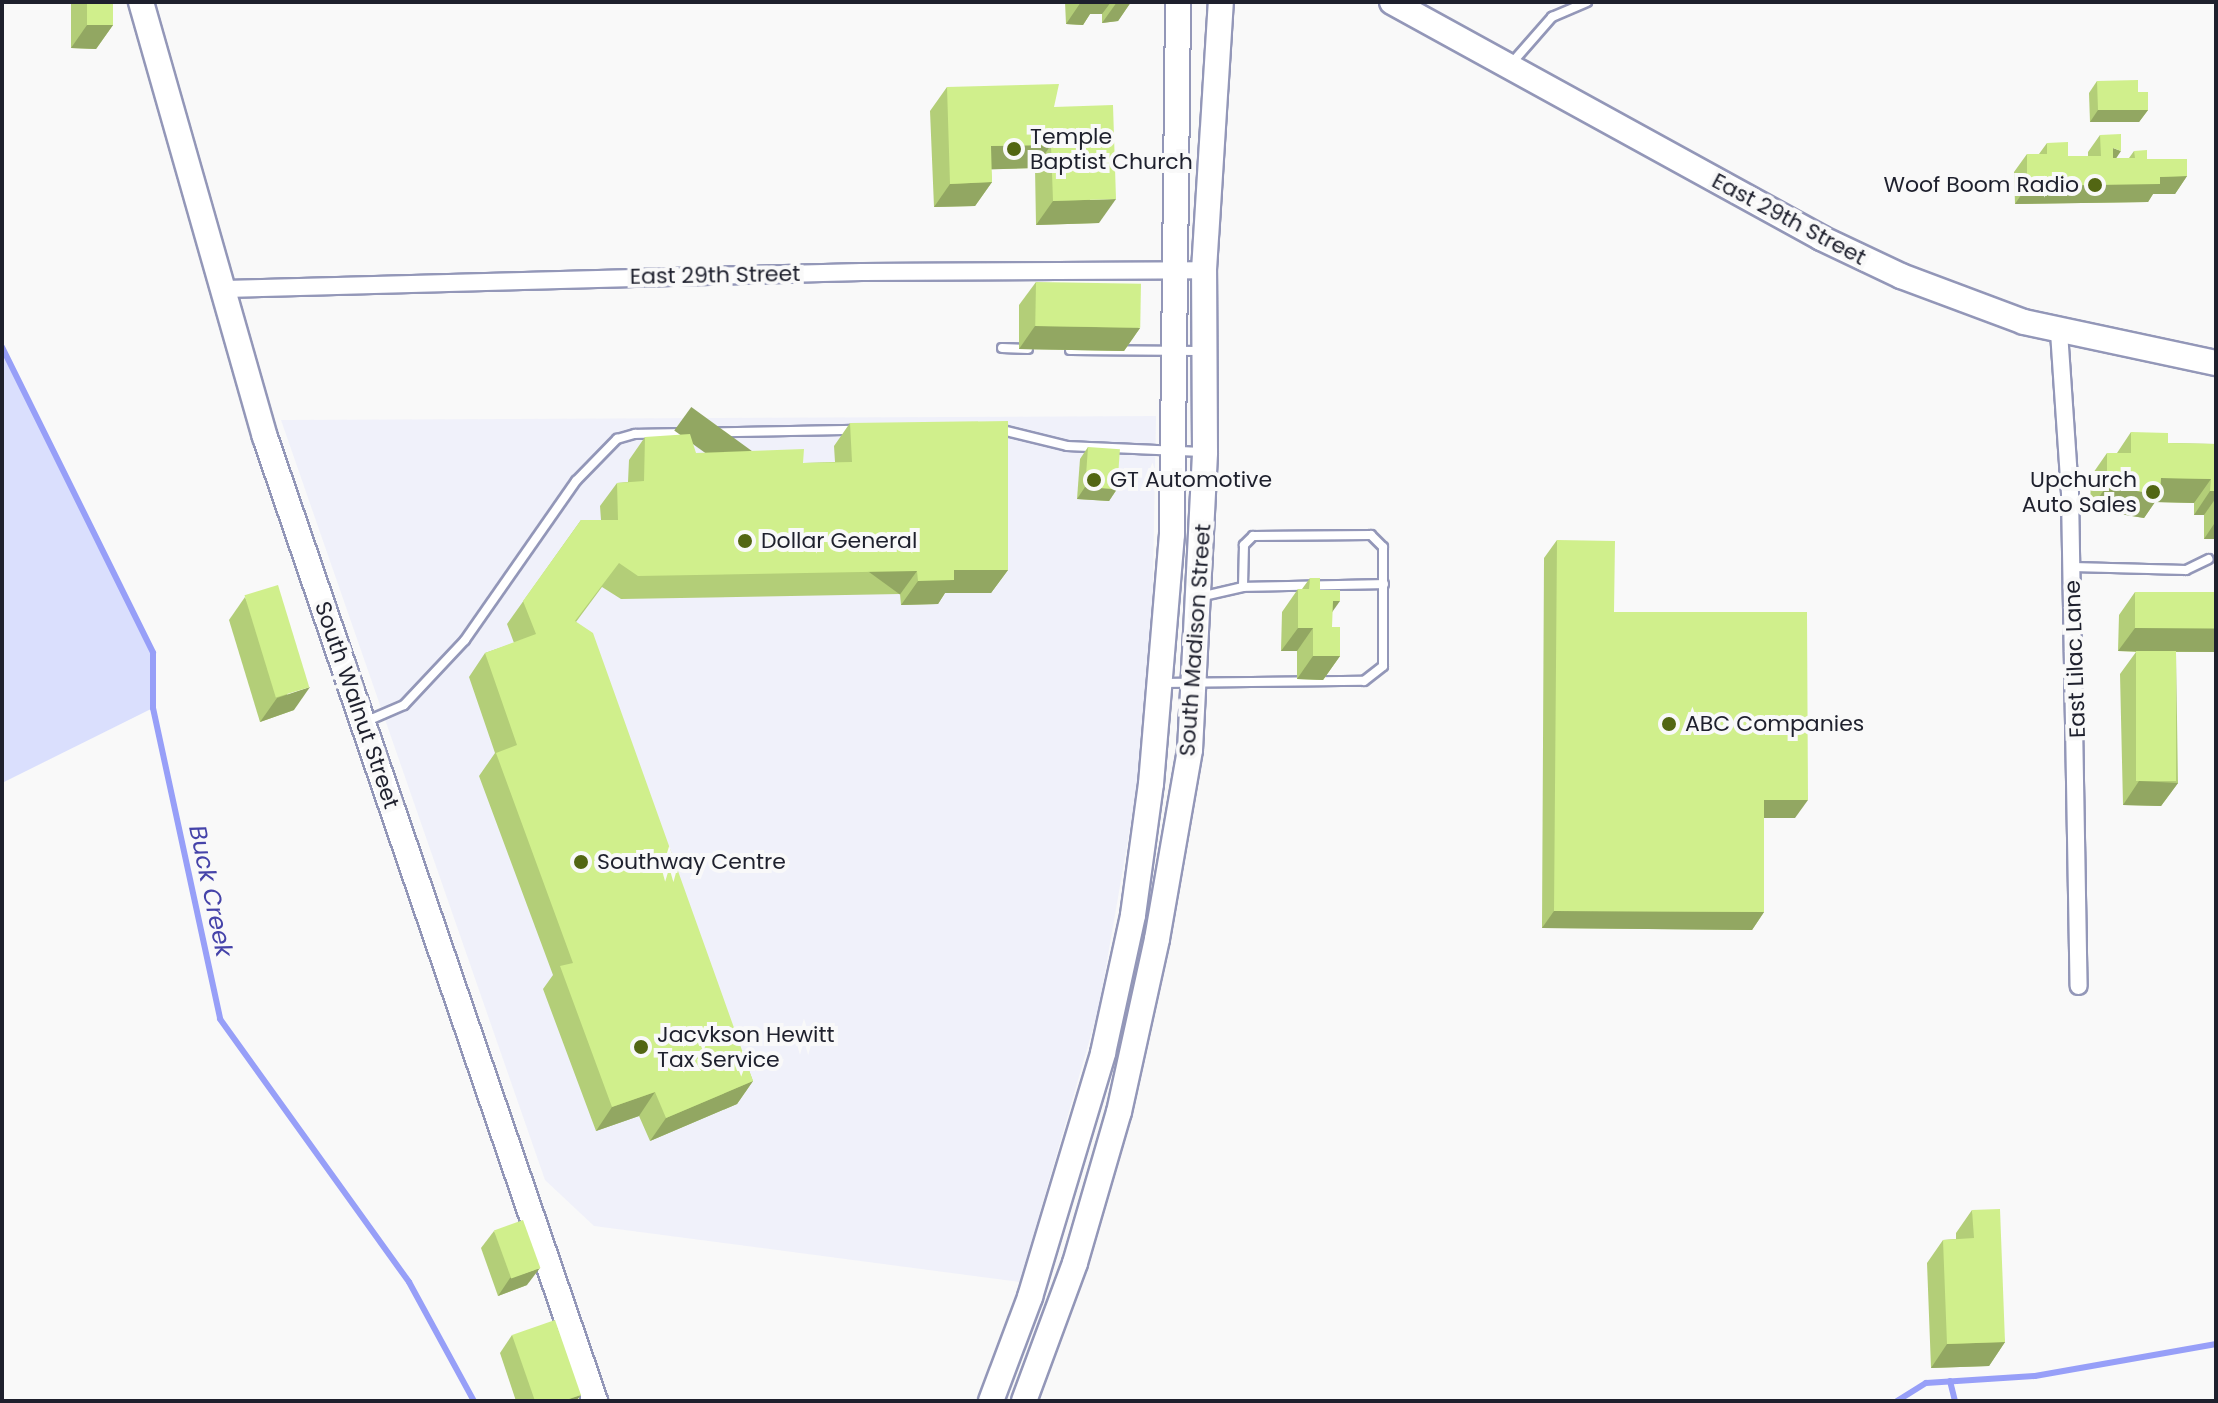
<!DOCTYPE html>
<style>
body{margin:0}
#map{position:relative;width:2218px;height:1403px;overflow:hidden;background:#f9f9f9;font-family:Poppins,sans-serif}
div>[style]{position:absolute}
[style*='--x']{left:calc(var(--x)*1px);top:calc(var(--y)*1px);width:calc(var(--w)*1px);rotate:calc(var(--a)*1deg)}
.built>*{inset:0;background:#f0f1fa}
.green>*{inset:0;background:#dadffd}
.stream>*{height:6px;margin:-3px;padding:0 3px;transform-origin:3px;border-radius:3px;background:#979ff8}
.roads{filter:drop-shadow(2px 0 #9397b8) drop-shadow(-2px 0 #9397b8) drop-shadow(0 2px #9397b8) drop-shadow(0 -2px #9397b8)}
.lane>*{height:8px;margin:-4px;padding:0 4px;transform-origin:4px;border-radius:4px;background:#fff}
.street>*{height:16px;margin:-8px;padding:0 8px;transform-origin:8px;border-radius:8px;background:#fff}
.secondary>*{height:24px;margin:-12px;padding:0 12px;transform-origin:12px;border-radius:12px;background:#fff}
.wall>*{inset:0;background:#b3ce78}
.shaded-wall>*{inset:0;background:#92a762;transform-origin:0 0}
.building>*{inset:0;background:#d0ef8c;transform-origin:0 0}
.dots>*{width:22px;height:22px;translate:-50% -50%;box-sizing:border-box;border:4px solid #f9f9f9;border-radius:50%}
span{translate:-50% -50%;white-space:nowrap;text-align:center;line-height:1.15;-webkit-text-stroke:8px #f9f9f9;paint-order:stroke}
.poi-label{font-size:22px;color:#1e202d}
.left{translate:0 -50%;text-align:left}
.right{translate:-100% -50%;text-align:right}
.street-label{font-size:22px;color:#1e202d}
.water-label{font-size:24px;color:#4543a9;font-style:italic}
.frame{position:absolute;inset:0;border:4px solid #1e202d;pointer-events:none}
</style>
<div id="map">
<div class="built">
<i style="clip-path:polygon(1156px 416px,1152px 631px,1138px 782px,1099px 1007px,1020px 1282px,594px 1226px,545px 1180px,281px 420px)"></i>
</div>
<div class="green">
<i style="clip-path:polygon(2px 347px,153px 653px,153px 708px,2px 783px)"></i>
</div>
<div class="stream">
<i style="--x:2;--y:347;--w:341;--a:63.7"></i>
<i style="--x:153;--y:653;--w:55;--a:90"></i>
<i style="--x:153;--y:708;--w:318;--a:77.8"></i>
<i style="--x:220;--y:1019;--w:324;--a:54.3"></i>
<i style="--x:409;--y:1282;--w:136;--a:61.4"></i>
<i style="--x:1950;--y:1381;--w:21;--a:76"></i>
<i style="--x:1897;--y:1401;--w:34;--a:-32"></i>
<i style="--x:1926;--y:1383;--w:109;--a:-3.7"></i>
<i style="--x:2035;--y:1376;--w:184;--a:-10"></i>
</div>
<div class="roads">
<div class="lane">
<i style="--x:1510;--y:65;--w:64;--a:-48.8"></i>
<i style="--x:1552;--y:17;--w:38;--a:-23"></i>
<i style="--x:1002;--y:348;--w:26;--a:2"></i>
<i style="--x:1070;--y:350;--w:130;--a:0.4"></i>
<i style="--x:998;--y:429;--w:71;--a:13.8"></i>
<i style="--x:1067;--y:446;--w:135;--a:2.5"></i>
<i style="--x:2073;--y:567;--w:113;--a:1.5"></i>
<i style="--x:2186;--y:570;--w:25;--a:-26"></i>
<i style="--x:1243;--y:587;--w:141;--a:-1.2"></i>
<i style="--x:1161;--y:683;--w:203;--a:-0.6"></i>
<i style="--x:1364;--y:681;--w:24;--a:-38"></i>
<i style="--x:1383;--y:666;--w:119;--a:-90"></i>
<i style="--x:1383;--y:547;--w:17;--a:-135"></i>
<i style="--x:1371;--y:535;--w:118;--a:179.5"></i>
<i style="--x:1253;--y:536;--w:13;--a:135"></i>
<i style="--x:1244;--y:545;--w:42;--a:91.4"></i>
<i style="--x:1243;--y:587;--w:44;--a:166.9"></i>
<i style="--x:367;--y:721;--w:40;--a:-23.4"></i>
<i style="--x:404;--y:705;--w:89;--a:-46.8"></i>
<i style="--x:465;--y:640;--w:194;--a:-55.1"></i>
<i style="--x:576;--y:481;--w:59;--a:-45.7"></i>
<i style="--x:617;--y:439;--w:19;--a:-16"></i>
<i style="--x:635;--y:434;--w:218;--a:-1.1"></i>
</div>
<div class="street">
<i style="--x:225;--y:289;--w:637;--a:-1.53"></i>
<i style="--x:862;--y:272;--w:342;--a:-0.3"></i>
<i style="--x:2059;--y:332;--w:162;--a:86.1"></i>
<i style="--x:2070;--y:494;--w:492;--a:89"></i>
</div>
<div class="secondary">
<i style="--x:141;--y:2;--w:452;--a:74.1"></i>
<i style="--x:265;--y:437;--w:1019;--a:71.1"></i>
<i style="--x:1392;--y:2;--w:490;--a:28.8"></i>
<i style="--x:1821;--y:238;--w:89;--a:25.4"></i>
<i style="--x:1901;--y:276;--w:131;--a:20.5"></i>
<i style="--x:2024;--y:322;--w:196;--a:12.1"></i>
<i style="--x:991;--y:1401;--w:111;--a:-69.4"></i>
<i style="--x:1030;--y:1297;--w:255;--a:-73.3"></i>
<i style="--x:1103;--y:1053;--w:141;--a:-77.7"></i>
<i style="--x:1133;--y:915;--w:132;--a:-82.2"></i>
<i style="--x:1151;--y:784;--w:251;--a:-85.2"></i>
<i style="--x:1172;--y:534;--w:532;--a:-89.35"></i>
<i style="--x:1024;--y:1401;--w:147;--a:-69.7"></i>
<i style="--x:1075;--y:1263;--w:157;--a:-73.8"></i>
<i style="--x:1119;--y:1112;--w:177;--a:-77.6"></i>
<i style="--x:1157;--y:939;--w:192;--a:-80.1"></i>
<i style="--x:1190;--y:750;--w:298;--a:-87.1"></i>
<i style="--x:1205;--y:452;--w:182;--a:-90.3"></i>
<i style="--x:1204;--y:270;--w:269;--a:-86.4"></i>
</div>
</div>
<div class="wall">
<i style="clip-path:polygon(71px 2px,113px 2px,113px 25px,96px 49px,71px 48px)"></i>
<i style="clip-path:polygon(1065px 2px,1131px 2px,1118px 21px,1102px 23px,1102px 14px,1090px 14px,1083px 25px,1066px 24px)"></i>
<i style="clip-path:polygon(2097px 81px,2138px 92px,2148px 110px,2139px 122px,2090px 122px,2089px 93px)"></i>
<i style="clip-path:polygon(947px 87px,1054px 107px,1099px 223px,1036px 225px,1035px 168px,991px 169px,992px 182px,975px 206px,934px 207px,930px 111px)"></i>
<i style="clip-path:polygon(2100px 135px,2116px 158px,2129px 158px,2134px 151px,2147px 159px,2187px 176px,2175px 194px,2153px 194px,2148px 202px,2015px 204px,2014px 172px,2027px 154px,2039px 154px,2047px 143px,2068px 156px,2088px 156px,2088px 152px)"></i>
<i style="clip-path:polygon(1036px 282px,1140px 328px,1124px 351px,1019px 349px,1019px 305px)"></i>
<i style="clip-path:polygon(850px 423px,1008px 570px,991px 593px,945px 593px,938px 604px,901px 605px,900px 594px,621px 599px,602px 587px,576px 622px,753px 1081px,737px 1104px,650px 1141px,639px 1116px,596px 1131px,543px 989px,553px 975px,479px 776px,495px 753px,469px 677px,485px 653px,514px 643px,507px 624px,581px 520px,601px 520px,600px 506px,617px 483px,628px 482px,629px 460px,645px 437px,696px 453px,803px 463px,835px 462px,834px 446px)"></i>
<i style="clip-path:polygon(2131px 432px,2168px 443px,2216px 444px,2216px 539px,2204px 539px,2204px 515px,2194px 515px,2194px 503px,2155px 502px,2144px 518px,2090px 509px,2091px 476px,2107px 453px,2117px 453px)"></i>
<i style="clip-path:polygon(1088px 447px,1117px 489px,1109px 501px,1077px 499px,1080px 459px)"></i>
<i style="clip-path:polygon(1557px 540px,1614px 612px,1795px 818px,1764px 818px,1764px 912px,1752px 930px,1542px 928px,1544px 558px)"></i>
<i style="clip-path:polygon(1310px 578px,1320px 590px,1332px 612px,1332px 627px,1340px 656px,1323px 680px,1297px 679px,1297px 651px,1281px 651px,1282px 612px,1298px 589px,1302px 589px)"></i>
<i style="clip-path:polygon(2135px 592px,2216px 592px,2216px 652px,2176px 652px,2178px 783px,2161px 806px,2123px 805px,2120px 674px,2136px 652px,2118px 651px,2119px 615px)"></i>
<i style="clip-path:polygon(245px 597px,294px 710px,260px 722px,229px 620px)"></i>
<i style="clip-path:polygon(1972px 1210px,2005px 1342px,1989px 1366px,1931px 1368px,1927px 1263px,1943px 1240px,1956px 1239px,1956px 1233px)"></i>
<i style="clip-path:polygon(494px 1231px,527px 1285px,498px 1296px,481px 1248px)"></i>
<i style="clip-path:polygon(512px 1335px,581px 1395px,576px 1401px,516px 1401px,500px 1353px)"></i>
</div>
<div class="shaded-wall">
<i style="clip-path:polygon(1081px 2px,1111px 2px,1102px 14px,1090px 14px,1083px 25px,1066px 24px)"></i>
<i style="clip-path:polygon(1117px 2px,1131px 2px,1118px 21px,1102px 23px)"></i>
<i style="clip-path:polygon(87px 25px,113px 25px,96px 49px,71px 48px)"></i>
<i style="clip-path:polygon(2098px 110px,2148px 110px,2139px 122px,2090px 122px)"></i>
<i style="clip-path:polygon(1051px 145px,1035px 168px,974px 170px,991px 146px)"></i>
<i style="clip-path:polygon(2113px 148px,2121px 151px,2109px 169px)"></i>
<i style="clip-path:polygon(2187px 176px,2175px 194px,2153px 194px,2148px 202px,2015px 204px,2027px 186px,2160px 177px)"></i>
<i style="clip-path:polygon(992px 182px,975px 206px,934px 207px,950px 184px)"></i>
<i style="clip-path:polygon(1116px 199px,1099px 223px,1036px 225px,1053px 201px)"></i>
<i style="clip-path:polygon(1035px 326px,1140px 328px,1124px 351px,1019px 349px)"></i>
<i style="clip-path:polygon(2161px 478px,2211px 479px,2194px 503px,2155px 502px,2144px 518px,2090px 509px,2107px 486px)"></i>
<i style="clip-path:polygon(1085px 487px,1117px 489px,1109px 501px,1077px 499px)"></i>
<i style="clip-path:polygon(2210px 491px,2216px 491px,2216px 498px,2204px 515px,2194px 515px)"></i>
<i style="clip-path:polygon(2216px 521px,2216px 539px,2204px 539px)"></i>
<i style="clip-path:polygon(954px 570px,1008px 570px,991px 593px,945px 593px,938px 604px,901px 605px,918px 581px)"></i>
<i style="left:917px;top:571px;width:29px;height:279px;rotate:126deg"></i>
<i style="clip-path:polygon(1333px 601px,1340px 601px,1323px 625px)"></i>
<i style="clip-path:polygon(1298px 628px,1313px 628px,1297px 651px,1281px 651px)"></i>
<i style="clip-path:polygon(2135px 628px,2216px 629px,2216px 652px,2118px 651px)"></i>
<i style="clip-path:polygon(1313px 656px,1340px 656px,1323px 680px,1297px 679px)"></i>
<i style="clip-path:polygon(310px 687px,294px 710px,260px 722px,277px 698px)"></i>
<i style="clip-path:polygon(2139px 781px,2178px 783px,2161px 806px,2123px 805px)"></i>
<i style="clip-path:polygon(1764px 800px,1808px 800px,1795px 818px,1751px 818px)"></i>
<i style="clip-path:polygon(1554px 911px,1764px 912px,1752px 930px,1542px 928px)"></i>
<i style="clip-path:polygon(753px 1081px,737px 1104px,650px 1141px,666px 1118px)"></i>
<i style="clip-path:polygon(655px 1092px,639px 1116px,596px 1131px,612px 1107px)"></i>
<i style="clip-path:polygon(540px 1268px,527px 1285px,498px 1296px,510px 1278px)"></i>
<i style="clip-path:polygon(2005px 1342px,1989px 1366px,1931px 1368px,1947px 1344px)"></i>
<i style="clip-path:polygon(581px 1395px,576px 1401px,563px 1401px)"></i>
</div>
<div class="building">
<i style="left:87px;top:2px;width:26px;height:23px"></i>
<i style="clip-path:polygon(2138px 80px,2138px 92px,2148px 92px,2148px 110px,2098px 110px,2097px 81px)"></i>
<i style="clip-path:polygon(1059px 84px,1054px 107px,1113px 105px,1116px 199px,1053px 201px,1051px 145px,991px 146px,992px 182px,950px 184px,947px 87px)"></i>
<i style="clip-path:polygon(2121px 134px,2121px 151px,2113px 148px,2113px 158px,2135px 158px,2134px 151px,2147px 150px,2147px 159px,2187px 159px,2187px 176px,2160px 177px,2160px 184px,2027px 186px,2027px 154px,2047px 154px,2047px 143px,2068px 142px,2068px 156px,2101px 156px,2100px 135px)"></i>
<i style="left:1036px;top:282px;width:105px;height:44px;rotate:1deg"></i>
<i style="clip-path:polygon(1008px 421px,1008px 570px,954px 570px,954px 580px,918px 581px,917px 571px,638px 576px,619px 563px,575px 621px,593px 633px,753px 1081px,666px 1118px,655px 1092px,612px 1107px,560px 966px,573px 963px,496px 753px,517px 745px,485px 653px,536px 634px,523px 601px,581px 520px,618px 520px,617px 483px,644px 481px,645px 437px,690px 434px,696px 453px,804px 449px,803px 463px,852px 462px,850px 423px)"></i>
<i style="clip-path:polygon(2131px 432px,2168px 433px,2168px 443px,2216px 444px,2216px 491px,2210px 491px,2211px 479px,2161px 478px,2160px 495px,2107px 486px,2107px 453px,2131px 453px)"></i>
<i style="left:1088px;top:447px;width:32px;height:40px;rotate:4deg"></i>
<i style="clip-path:polygon(1557px 540px,1615px 541px,1614px 612px,1807px 612px,1808px 800px,1764px 800px,1764px 912px,1554px 911px)"></i>
<i style="clip-path:polygon(1310px 578px,1320px 578px,1320px 590px,1340px 590px,1340px 601px,1333px 601px,1332px 627px,1340px 627px,1340px 656px,1313px 656px,1313px 628px,1298px 628px,1298px 589px,1309px 589px)"></i>
<i style="left:278px;top:585px;width:107px;height:35px;rotate:73deg"></i>
<i style="left:2135px;top:592px;width:81px;height:36px"></i>
<i style="left:2136px;top:651px;width:40px;height:130px"></i>
<i style="clip-path:polygon(2000px 1209px,2005px 1342px,1947px 1344px,1943px 1240px,1974px 1238px,1972px 1210px)"></i>
<i style="left:523px;top:1220px;width:51px;height:31px;rotate:70deg"></i>
<i style="clip-path:polygon(555px 1320px,581px 1395px,563px 1401px,535px 1401px,512px 1335px)"></i>
</div>
<div class="dots">
<i style="left:1014px;top:149px;background:#526613"></i>
<i style="left:2095px;top:185px;background:#526613"></i>
<i style="left:1094px;top:480px;background:#526613"></i>
<i style="left:2153px;top:492px;background:#526613"></i>
<i style="left:745px;top:541px;background:#526613"></i>
<i style="left:1669px;top:724px;background:#526613"></i>
<i style="left:581px;top:862px;background:#526613"></i>
<i style="left:641px;top:1047px;background:#526613"></i>
</div>
<div class="poi-label">
<span class="left" style="left:1030px;top:149px">Temple<br>Baptist Church</span>
<span class="right" style="left:2079px;top:185px">Woof Boom Radio</span>
<span class="right" style="left:2137px;top:492px">Upchurch<br>Auto Sales</span>
<span class="left" style="left:1110px;top:480px">GT Automotive</span>
<span class="left" style="left:761px;top:541px">Dollar General</span>
<span class="left" style="left:1685px;top:724px">ABC Companies</span>
<span class="left" style="left:597px;top:862px">Southway Centre</span>
<span class="left" style="left:657px;top:1047px">Jacvkson Hewitt<br>Tax Service</span>
</div>
<div class="street-label">
<span style="left:1789px;top:219px;rotate:28deg">East 29th Street</span>
<span style="left:715px;top:275px;rotate:-1deg">East 29th Street</span>
<span style="left:1195px;top:640px;rotate:-86deg">South Madison Street</span>
<span style="left:2075px;top:659px;rotate:-92deg">East Lilac Lane</span>
<span style="left:357px;top:705px;rotate:71deg">South Walnut Street</span>
</div>
<div class="water-label">
<span style="left:211px;top:891px;rotate:78deg">Buck Creek</span>
</div>
<div class="frame"></div>
</div>
